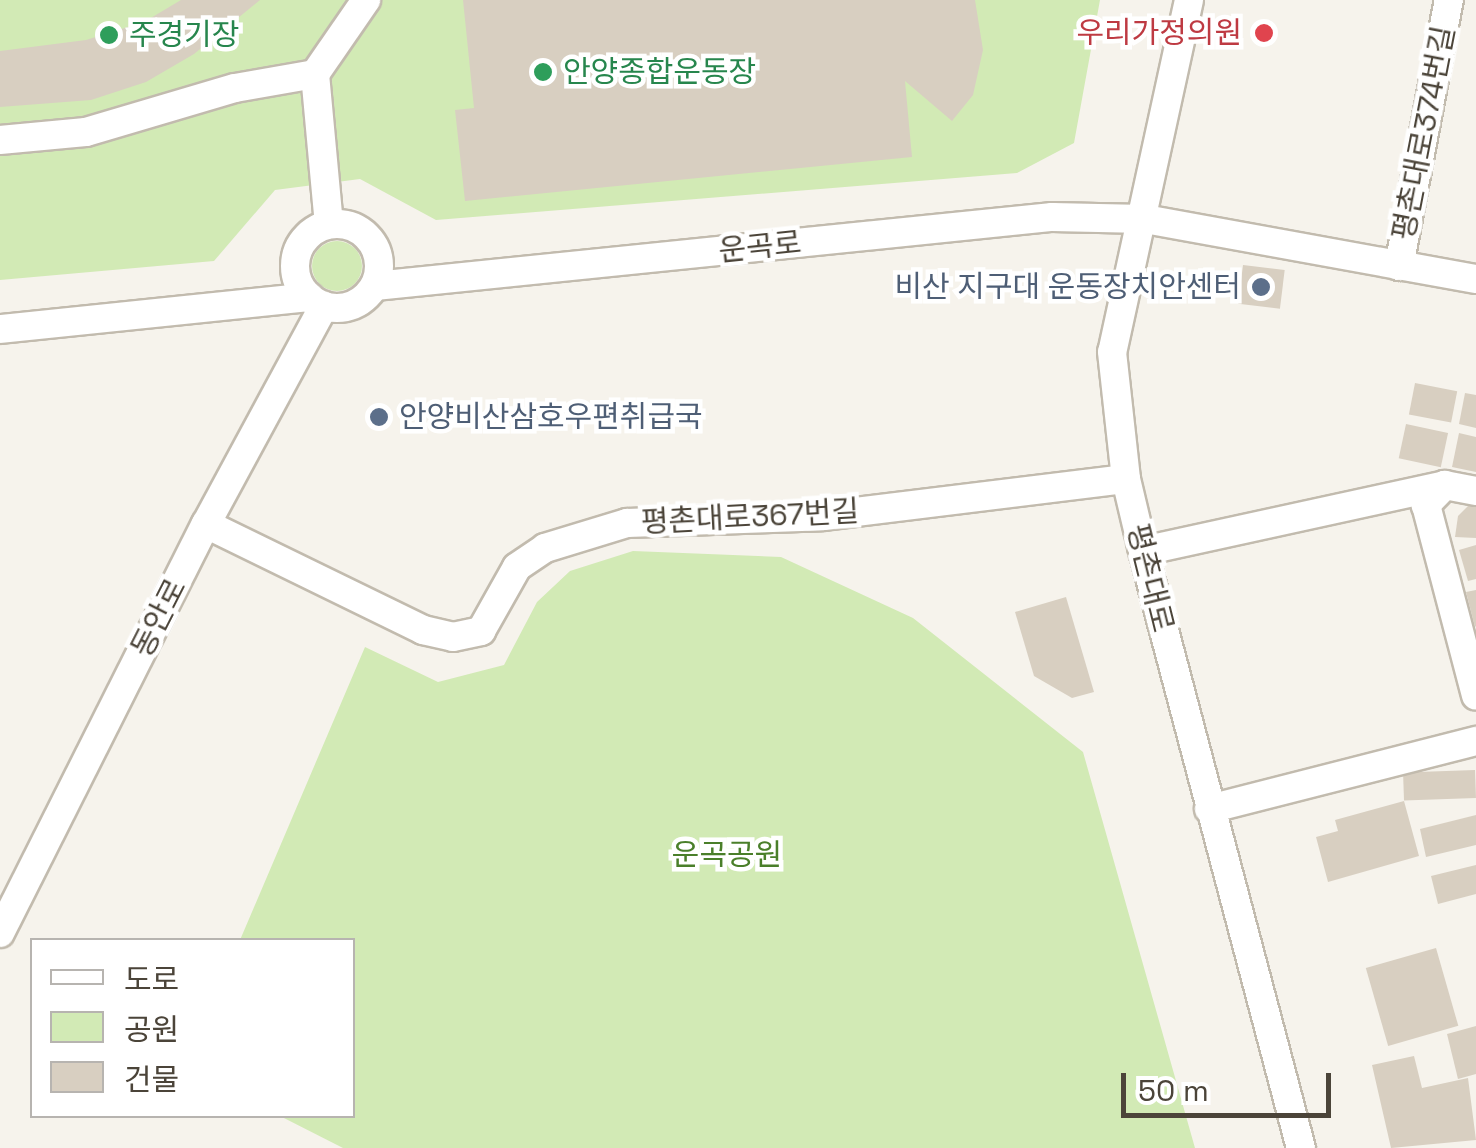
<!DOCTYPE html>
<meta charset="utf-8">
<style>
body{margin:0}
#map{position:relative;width:1476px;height:1148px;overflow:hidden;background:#f6f3ec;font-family:"Space Grotesk","Noto Sans KR",sans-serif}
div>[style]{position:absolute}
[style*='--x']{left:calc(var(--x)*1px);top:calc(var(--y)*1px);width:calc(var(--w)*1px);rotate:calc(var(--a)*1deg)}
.green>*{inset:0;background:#d2eab5}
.round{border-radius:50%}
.building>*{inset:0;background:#d8cfc1;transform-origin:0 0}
.roads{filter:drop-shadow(2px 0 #c2bbae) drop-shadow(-2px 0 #c2bbae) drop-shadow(0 2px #c2bbae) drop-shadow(0 -2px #c2bbae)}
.minor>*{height:28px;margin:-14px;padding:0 14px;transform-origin:14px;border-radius:14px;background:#fff}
.minor>.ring{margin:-14px;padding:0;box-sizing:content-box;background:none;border:28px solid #fff;border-radius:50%}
.dots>*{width:28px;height:28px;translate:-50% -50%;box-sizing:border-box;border:5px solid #fff;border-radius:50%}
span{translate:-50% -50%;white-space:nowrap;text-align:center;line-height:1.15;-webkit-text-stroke:9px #fff;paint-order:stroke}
.health-label{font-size:30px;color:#be3a42}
.right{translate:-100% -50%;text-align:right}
.leisure-label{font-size:30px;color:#27864d}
.left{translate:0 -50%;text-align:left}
.street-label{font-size:30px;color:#4b4439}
.service-label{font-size:30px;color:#4e5e75}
.park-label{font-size:30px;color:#4a7f2a}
.legend{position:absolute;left:30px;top:938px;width:325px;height:180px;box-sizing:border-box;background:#fff;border:2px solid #b7b4b0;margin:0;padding:12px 18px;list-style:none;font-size:30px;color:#4b4439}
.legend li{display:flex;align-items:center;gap:20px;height:50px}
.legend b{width:50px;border:2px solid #b7b4b0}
.scale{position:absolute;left:1121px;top:1073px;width:210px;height:45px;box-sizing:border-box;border:5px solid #4b4439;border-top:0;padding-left:12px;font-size:30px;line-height:35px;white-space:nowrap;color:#4b4439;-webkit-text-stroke:8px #fff;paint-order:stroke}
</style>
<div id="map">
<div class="green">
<i style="clip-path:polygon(0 0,1100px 0,1074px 143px,1017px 173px,436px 220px,360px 179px,275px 190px,214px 261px,0 280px)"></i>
<i class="round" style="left:312px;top:241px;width:50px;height:50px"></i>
<i style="clip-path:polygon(633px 551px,781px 557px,913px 618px,1083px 752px,1195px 1148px,343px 1148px,280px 1116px,352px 1116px,352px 940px,240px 940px,365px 647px,438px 682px,504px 665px,537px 602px,570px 571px)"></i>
</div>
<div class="building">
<i style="clip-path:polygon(181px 0,260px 0,194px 54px,146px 82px,91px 100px,0 107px,0 51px,86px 40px,144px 22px)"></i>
<i style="clip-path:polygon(463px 0,975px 0,983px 50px,973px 95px,952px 121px,905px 81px,912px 157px,465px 201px,455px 110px,474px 108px)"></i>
<i style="left:1243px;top:265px;width:42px;height:39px;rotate:7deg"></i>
<i style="left:1415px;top:383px;width:43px;height:32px;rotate:11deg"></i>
<i style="clip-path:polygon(1465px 393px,1476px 395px,1476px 428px,1459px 424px)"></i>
<i style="left:1406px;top:424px;width:43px;height:35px;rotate:12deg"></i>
<i style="clip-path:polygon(1459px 433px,1476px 437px,1476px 472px,1452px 467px)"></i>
<i style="clip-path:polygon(1469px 505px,1476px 506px,1476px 538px,1455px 537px,1458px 516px)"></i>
<i style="clip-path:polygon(1476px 545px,1476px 579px,1468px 581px,1459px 550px)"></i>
<i style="clip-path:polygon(1476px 590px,1476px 626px,1475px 627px,1466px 592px)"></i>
<i style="clip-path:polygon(1066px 597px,1094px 692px,1072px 698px,1034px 676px,1015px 612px)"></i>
<i style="left:1475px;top:770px;width:28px;height:72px;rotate:88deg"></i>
<i style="clip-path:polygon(1404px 801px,1419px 856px,1328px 882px,1316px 837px,1338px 831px,1335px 820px)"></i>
<i style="clip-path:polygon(1476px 815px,1476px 845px,1426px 857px,1420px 829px)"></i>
<i style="clip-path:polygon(1476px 865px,1476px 894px,1438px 904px,1431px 876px)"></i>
<i style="left:1436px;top:948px;width:81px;height:73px;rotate:74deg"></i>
<i style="clip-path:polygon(1476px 1026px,1476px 1074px,1458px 1079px,1447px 1034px)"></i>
<i style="clip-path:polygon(1414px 1056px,1422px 1088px,1468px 1078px,1476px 1140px,1391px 1148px,1372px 1065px)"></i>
</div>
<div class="roads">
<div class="minor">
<i style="--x:1189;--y:0;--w:360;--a:102.3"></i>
<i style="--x:1112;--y:352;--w:128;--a:83.7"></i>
<i style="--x:1126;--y:479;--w:74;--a:76.7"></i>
<i style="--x:1143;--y:551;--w:618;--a:75.18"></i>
<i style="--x:315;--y:74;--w:151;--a:84.7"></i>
<i style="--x:0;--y:140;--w:86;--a:-5.3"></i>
<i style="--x:86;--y:132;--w:155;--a:-16.5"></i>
<i style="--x:235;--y:88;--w:81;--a:-9.9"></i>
<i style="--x:315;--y:74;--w:90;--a:-55.4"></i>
<i class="ring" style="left:295px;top:224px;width:56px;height:56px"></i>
<i style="--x:1399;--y:266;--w:271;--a:-79.4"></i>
<i style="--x:375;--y:286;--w:681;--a:-5.82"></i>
<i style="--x:1052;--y:217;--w:93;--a:1.2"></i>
<i style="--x:1145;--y:219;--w:336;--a:10.3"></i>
<i style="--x:0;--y:329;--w:311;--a:-5.9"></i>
<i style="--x:1476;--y:491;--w:32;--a:-169"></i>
<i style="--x:1445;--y:485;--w:28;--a:134"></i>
<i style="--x:1426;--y:505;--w:197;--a:75.3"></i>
<i style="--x:206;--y:524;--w:242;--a:26"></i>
<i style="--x:423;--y:630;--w:31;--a:13"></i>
<i style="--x:453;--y:637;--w:29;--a:-12"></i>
<i style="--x:481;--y:631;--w:73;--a:-60.6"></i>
<i style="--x:517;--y:567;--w:34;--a:-34"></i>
<i style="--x:545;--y:548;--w:86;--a:-17"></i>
<i style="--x:627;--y:523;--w:196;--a:-2"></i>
<i style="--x:823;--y:516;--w:305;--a:-7"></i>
<i style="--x:1143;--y:551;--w:309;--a:-12.3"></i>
<i style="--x:1209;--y:809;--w:276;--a:-14.3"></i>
<i style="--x:0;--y:933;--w:458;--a:-63.3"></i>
<i style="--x:206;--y:524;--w:248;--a:-61.6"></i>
</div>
</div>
<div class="dots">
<i style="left:1264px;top:33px;background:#e0444e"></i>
<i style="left:109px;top:35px;background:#2e9e5b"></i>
<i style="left:543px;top:72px;background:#2e9e5b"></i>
<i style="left:1261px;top:287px;background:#5c6f8a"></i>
<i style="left:379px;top:417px;background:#5c6f8a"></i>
</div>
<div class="health-label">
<span class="right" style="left:1242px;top:33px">우리가정의원</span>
</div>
<div class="leisure-label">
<span class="left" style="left:129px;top:35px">주경기장</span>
<span class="left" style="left:563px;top:72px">안양종합운동장</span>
</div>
<div class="street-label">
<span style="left:1424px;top:133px;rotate:-79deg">평촌대로374번길</span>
<span style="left:760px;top:247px;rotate:-6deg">운곡로</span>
<span style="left:750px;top:517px;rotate:-3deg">평촌대로367번길</span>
<span style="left:1150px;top:578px;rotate:76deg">평촌대로</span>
<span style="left:159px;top:618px;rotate:-63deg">동안로</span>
</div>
<div class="service-label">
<span class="right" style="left:1241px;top:287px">비산 지구대 운동장치안센터</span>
<span class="left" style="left:399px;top:417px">안양비산삼호우편취급국</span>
</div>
<div class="park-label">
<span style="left:727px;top:855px">운곡공원</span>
</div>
<ul class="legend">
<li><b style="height:12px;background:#fff"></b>도로</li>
<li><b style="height:28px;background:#d2eab5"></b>공원</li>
<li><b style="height:28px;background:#d8cfc1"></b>건물</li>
</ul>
<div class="scale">50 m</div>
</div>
